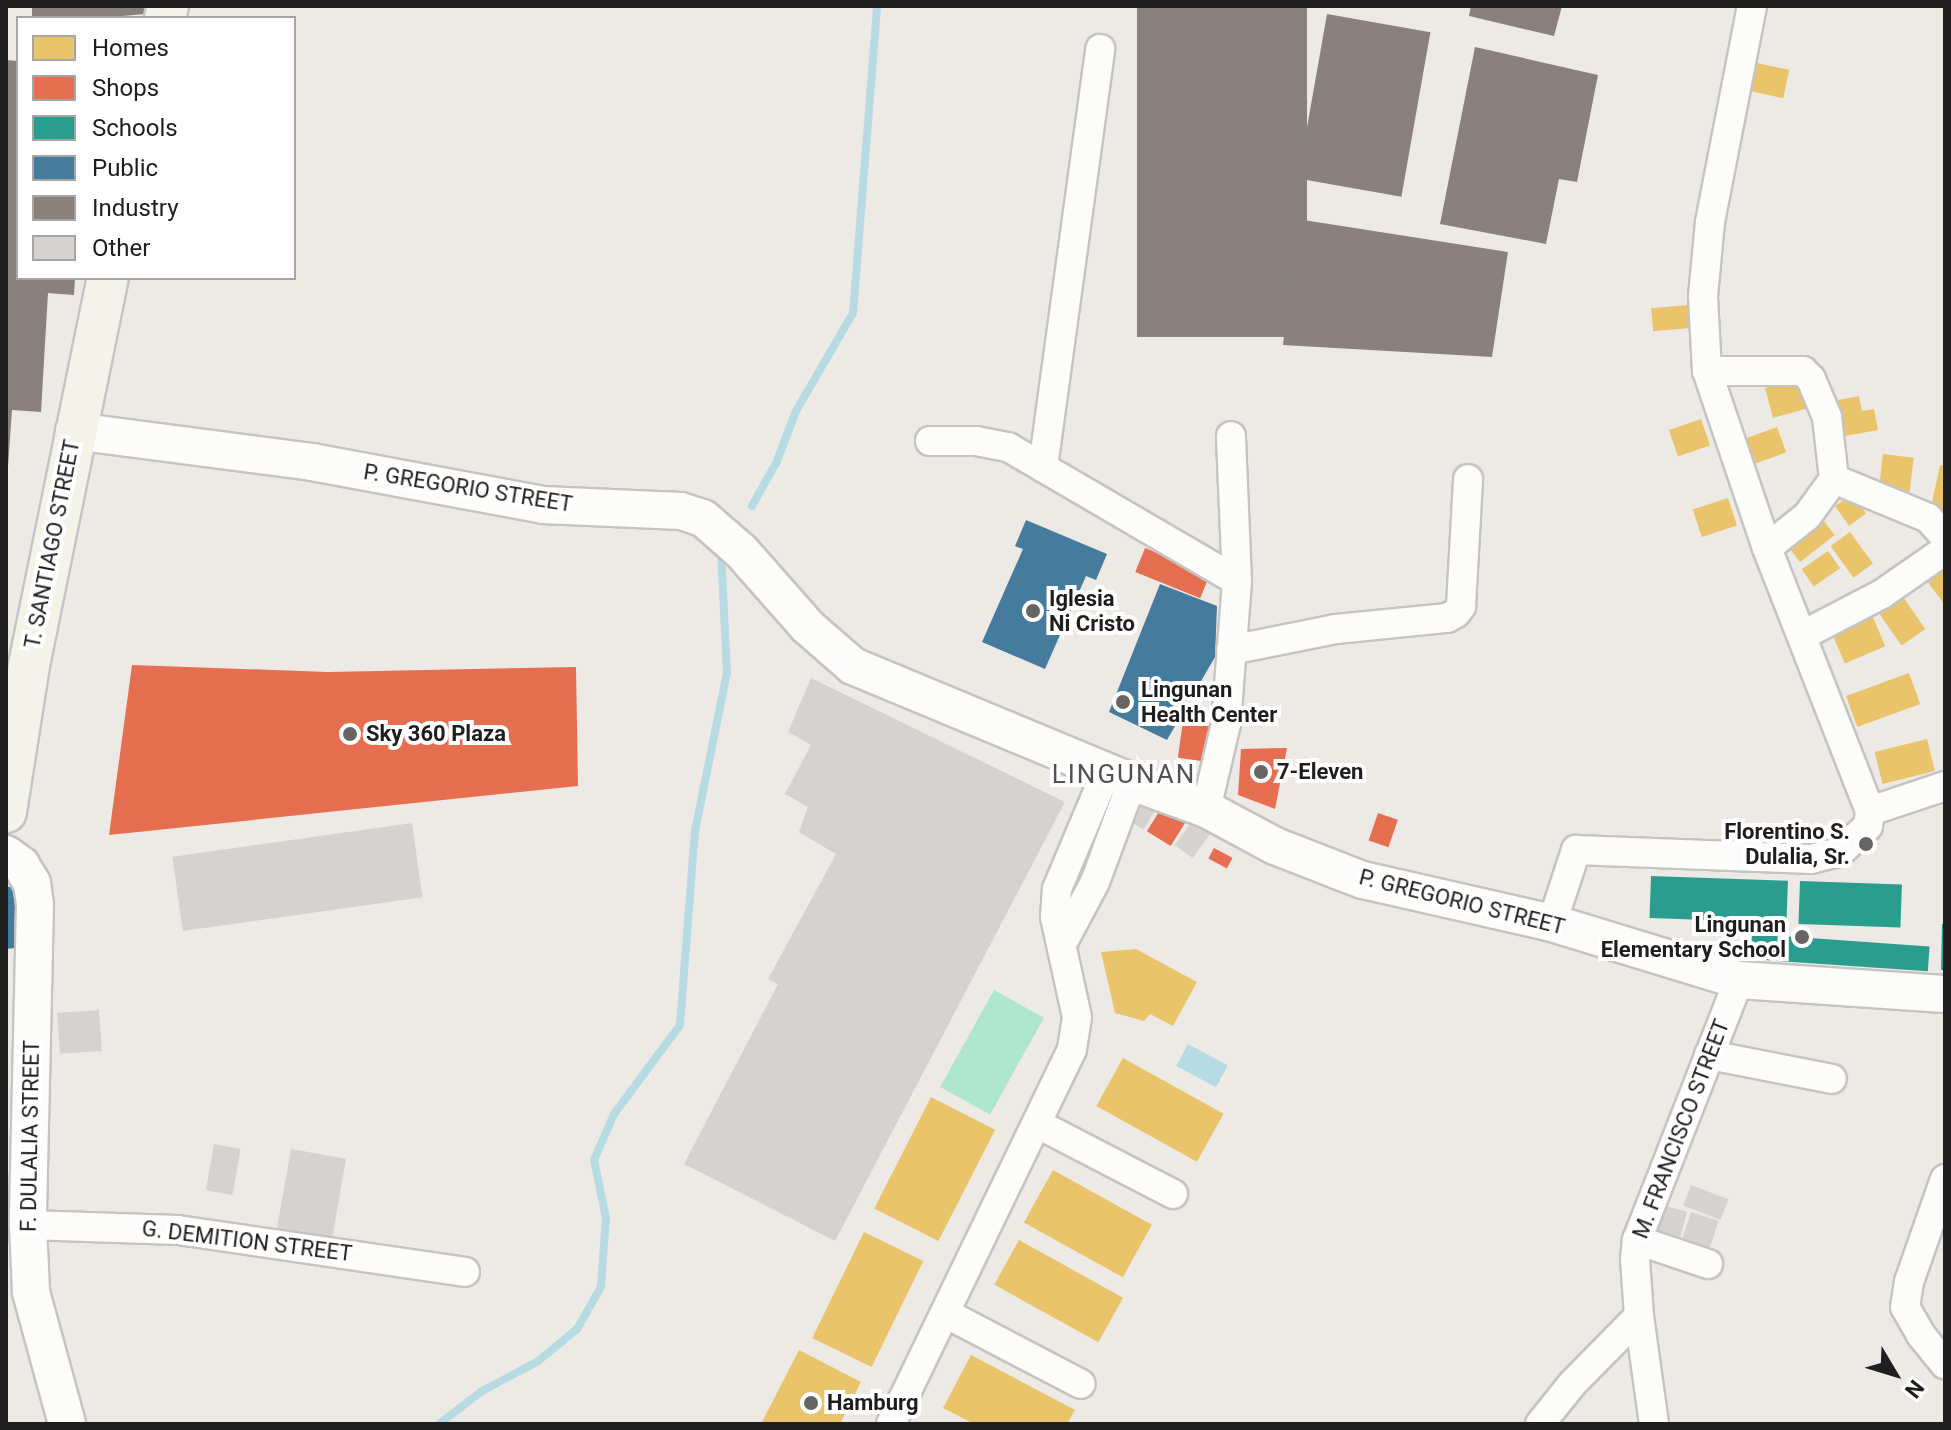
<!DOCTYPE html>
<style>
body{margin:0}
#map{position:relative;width:1951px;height:1430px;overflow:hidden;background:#edeae6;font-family:Roboto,sans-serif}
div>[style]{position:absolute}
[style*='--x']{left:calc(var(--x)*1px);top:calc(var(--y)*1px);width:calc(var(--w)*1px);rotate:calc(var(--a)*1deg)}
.pitch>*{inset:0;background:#aee7cd;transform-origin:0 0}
.water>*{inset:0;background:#b7dbe2;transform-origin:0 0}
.homes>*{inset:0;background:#e9c46a;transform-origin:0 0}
.shops>*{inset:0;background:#e76f51;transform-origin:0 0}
.schools>*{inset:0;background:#2a9d8f;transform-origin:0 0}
.public>*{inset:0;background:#457b9d}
.industry>*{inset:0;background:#8a817c;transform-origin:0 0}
.stream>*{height:8px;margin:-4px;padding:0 4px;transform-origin:4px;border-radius:4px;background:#b7dbe2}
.building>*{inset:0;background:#d5d2cf;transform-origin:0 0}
.roads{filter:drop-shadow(2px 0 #c5c4c2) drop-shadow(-2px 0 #c5c4c2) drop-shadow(0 2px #c5c4c2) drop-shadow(0 -2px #c5c4c2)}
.minor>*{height:28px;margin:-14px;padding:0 14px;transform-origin:14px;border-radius:14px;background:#fcfcfb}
.tertiary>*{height:36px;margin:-18px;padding:0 18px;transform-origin:18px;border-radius:18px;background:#fcfcfb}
.secondary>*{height:40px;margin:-20px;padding:0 20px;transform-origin:20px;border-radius:20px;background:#f4f3ea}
.dots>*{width:22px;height:22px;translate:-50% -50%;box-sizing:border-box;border:4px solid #fff;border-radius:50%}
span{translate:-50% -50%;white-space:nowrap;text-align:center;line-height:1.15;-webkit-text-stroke:8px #fff;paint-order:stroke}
.street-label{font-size:22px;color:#1e1e1e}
.poi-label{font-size:22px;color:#1e1e1e;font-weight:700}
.left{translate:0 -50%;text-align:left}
.right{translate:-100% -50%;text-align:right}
.quarter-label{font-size:26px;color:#515151;letter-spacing:2px}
.frame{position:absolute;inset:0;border:8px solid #1e1e1e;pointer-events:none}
.legend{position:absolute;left:16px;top:16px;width:280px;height:264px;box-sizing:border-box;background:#fff;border:2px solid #a5a5a5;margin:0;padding:10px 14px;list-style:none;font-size:24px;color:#1e1e1e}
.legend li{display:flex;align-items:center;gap:16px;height:40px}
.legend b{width:40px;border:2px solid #a5a5a5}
.north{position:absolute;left:1855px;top:1334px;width:80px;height:80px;-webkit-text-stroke:6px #fff;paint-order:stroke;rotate:128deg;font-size:22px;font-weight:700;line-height:32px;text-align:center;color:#1e1e1e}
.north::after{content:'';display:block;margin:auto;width:28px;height:36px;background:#1e1e1e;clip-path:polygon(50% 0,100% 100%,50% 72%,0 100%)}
</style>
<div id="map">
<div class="pitch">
<i style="left:994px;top:990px;width:57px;height:111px;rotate:29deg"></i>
</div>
<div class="water">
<i style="left:1188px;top:1044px;width:45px;height:25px;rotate:28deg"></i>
</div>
<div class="homes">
<i style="left:1757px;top:63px;width:33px;height:29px;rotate:12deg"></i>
<i style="left:1688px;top:305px;width:23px;height:37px;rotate:85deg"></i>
<i style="clip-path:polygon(1790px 381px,1803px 390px,1809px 408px,1773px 418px,1765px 388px)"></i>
<i style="clip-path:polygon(1859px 396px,1862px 411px,1874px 409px,1878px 430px,1845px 436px,1838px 400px)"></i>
<i style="left:1701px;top:419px;width:28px;height:34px;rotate:71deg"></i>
<i style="left:1777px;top:427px;width:27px;height:35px;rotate:70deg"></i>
<i style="left:1883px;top:454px;width:31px;height:38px;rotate:7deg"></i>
<i style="clip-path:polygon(1940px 465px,1945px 466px,1945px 510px,1931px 507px)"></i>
<i style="left:1852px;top:494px;width:24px;height:21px;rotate:54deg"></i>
<i style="left:1728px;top:498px;width:29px;height:37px;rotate:72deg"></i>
<i style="left:1820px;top:516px;width:24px;height:44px;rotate:52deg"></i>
<i style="left:1850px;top:532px;width:39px;height:24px;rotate:54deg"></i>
<i style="left:1828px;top:551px;width:21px;height:32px;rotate:55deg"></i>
<i style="clip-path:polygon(1945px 561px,1945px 605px,1924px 577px)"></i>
<i style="left:1903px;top:597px;width:39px;height:29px;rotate:55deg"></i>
<i style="left:1872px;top:615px;width:34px;height:44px;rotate:67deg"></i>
<i style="left:1909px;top:673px;width:33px;height:67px;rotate:70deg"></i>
<i style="left:1927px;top:739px;width:33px;height:54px;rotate:76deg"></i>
<i style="left:1087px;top:839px;width:14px;height:20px;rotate:21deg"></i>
<i style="clip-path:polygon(1136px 949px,1197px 982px,1173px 1026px,1150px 1014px,1144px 1021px,1115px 1013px,1101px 952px)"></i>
<i style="left:1123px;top:1058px;width:115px;height:55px;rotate:29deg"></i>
<i style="left:931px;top:1097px;width:72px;height:125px;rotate:27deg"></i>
<i style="left:1053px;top:1170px;width:113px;height:60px;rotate:29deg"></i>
<i style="left:864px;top:1232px;width:66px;height:118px;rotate:26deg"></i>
<i style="left:1019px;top:1240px;width:119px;height:51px;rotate:29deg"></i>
<i style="clip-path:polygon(799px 1350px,861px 1382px,840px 1424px,761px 1424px)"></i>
<i style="clip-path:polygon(971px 1355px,1075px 1410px,1067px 1424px,974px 1424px,943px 1408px)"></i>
</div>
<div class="shops">
<i style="left:1145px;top:548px;width:70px;height:26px;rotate:22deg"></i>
<i style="clip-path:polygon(132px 665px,328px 672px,576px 667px,578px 786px,109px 835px)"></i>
<i style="left:1183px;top:721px;width:35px;height:37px;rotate:8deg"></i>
<i style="clip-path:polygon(1287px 748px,1275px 809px,1238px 795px,1241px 749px)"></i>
<i style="left:1167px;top:799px;width:28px;height:38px;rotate:32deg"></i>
<i style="left:1378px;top:813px;width:21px;height:29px;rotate:19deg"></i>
<i style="left:1214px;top:848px;width:21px;height:12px;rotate:28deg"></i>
</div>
<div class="schools">
<i style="left:1651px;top:876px;width:137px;height:42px;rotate:2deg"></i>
<i style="left:1800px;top:881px;width:102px;height:43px;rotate:2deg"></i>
<i style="clip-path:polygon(1942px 924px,1945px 924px,1945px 970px,1941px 970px)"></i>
<i style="left:1752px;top:934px;width:178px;height:25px;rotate:4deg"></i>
</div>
<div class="public">
<i style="clip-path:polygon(1026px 520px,1107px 554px,1096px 580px,1086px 576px,1045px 669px,982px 642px,1023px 549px,1015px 546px)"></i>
<i style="clip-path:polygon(1160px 584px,1217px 606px,1215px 657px,1167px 740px,1109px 712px)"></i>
<i style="clip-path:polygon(17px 886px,24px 947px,6px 949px,6px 887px)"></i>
</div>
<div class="industry">
<i style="clip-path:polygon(32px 6px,147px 6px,145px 14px,100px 18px,32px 18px)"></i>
<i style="left:1137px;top:6px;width:170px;height:331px"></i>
<i style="clip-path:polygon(1471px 6px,1562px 6px,1554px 36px,1469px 16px)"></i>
<i style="left:1327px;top:14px;width:105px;height:167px;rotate:10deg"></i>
<i style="clip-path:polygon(1475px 47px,1598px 75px,1577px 182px,1559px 179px,1546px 244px,1440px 224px)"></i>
<i style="clip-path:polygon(6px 60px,18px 61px,18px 278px,75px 278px,74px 295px,48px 293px,41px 412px,12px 410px,8px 467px)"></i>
<i style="clip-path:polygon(1297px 219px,1508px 252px,1492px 357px,1283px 345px)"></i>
</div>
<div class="stream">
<i style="--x:752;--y:506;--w:51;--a:-60.9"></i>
<i style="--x:777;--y:461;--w:53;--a:-69.2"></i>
<i style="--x:796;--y:411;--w:113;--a:-59.8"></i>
<i style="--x:853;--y:313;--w:308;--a:-85.5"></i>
<i style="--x:439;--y:1424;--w:54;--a:-37.5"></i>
<i style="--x:482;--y:1391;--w:62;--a:-27.8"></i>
<i style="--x:537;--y:1362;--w:52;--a:-39.5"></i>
<i style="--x:577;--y:1329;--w:48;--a:-60.3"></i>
<i style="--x:601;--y:1287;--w:69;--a:-85.9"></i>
<i style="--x:606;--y:1218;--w:59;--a:-101.7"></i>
<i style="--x:594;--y:1160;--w:50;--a:-66.5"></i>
<i style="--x:614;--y:1114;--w:111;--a:-53.4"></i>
<i style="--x:680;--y:1025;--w:195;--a:-85.6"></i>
<i style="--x:695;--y:831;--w:161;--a:-78.6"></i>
<i style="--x:727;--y:673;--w:123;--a:-92.8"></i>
</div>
<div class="building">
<i style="clip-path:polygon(811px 678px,1065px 802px,835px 1241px,684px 1164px,778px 984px,768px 979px,836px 854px,799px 832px,808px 807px,785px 794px,811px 745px,788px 732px)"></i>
<i style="left:1144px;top:796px;width:17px;height:29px;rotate:31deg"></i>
<i style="left:1193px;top:820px;width:22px;height:31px;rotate:36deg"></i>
<i style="left:412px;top:823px;width:75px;height:242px;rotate:82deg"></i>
<i style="left:99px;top:1010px;width:41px;height:42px;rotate:86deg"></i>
<i style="left:214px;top:1144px;width:27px;height:47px;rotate:10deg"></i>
<i style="left:291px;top:1149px;width:56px;height:89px;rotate:10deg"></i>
<i style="left:1691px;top:1185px;width:40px;height:22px;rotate:21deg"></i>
<i style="left:1658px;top:1204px;width:30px;height:32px;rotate:15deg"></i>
<i style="left:1691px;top:1212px;width:29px;height:38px;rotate:18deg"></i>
</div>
<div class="roads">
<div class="minor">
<i style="--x:1707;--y:371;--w:96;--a:0"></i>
<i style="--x:1803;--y:371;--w:11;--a:45"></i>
<i style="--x:1811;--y:379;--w:41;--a:67.2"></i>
<i style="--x:1827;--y:417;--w:62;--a:83.6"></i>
<i style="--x:1834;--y:479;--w:46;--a:126.1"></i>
<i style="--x:1807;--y:516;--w:51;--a:141.3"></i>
<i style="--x:930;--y:441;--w:46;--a:0"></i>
<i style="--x:976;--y:441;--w:33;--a:11"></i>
<i style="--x:1008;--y:447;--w:265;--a:30.3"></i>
<i style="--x:1043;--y:467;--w:422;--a:-82.2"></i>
<i style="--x:1834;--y:479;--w:102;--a:22.5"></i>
<i style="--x:1928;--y:518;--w:25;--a:48"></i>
<i style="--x:1803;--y:635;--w:89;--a:-27.4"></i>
<i style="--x:1882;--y:594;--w:77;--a:-34.9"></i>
<i style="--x:1231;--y:650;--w:107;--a:-11.3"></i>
<i style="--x:1336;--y:629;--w:112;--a:-5.7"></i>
<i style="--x:1447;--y:618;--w:10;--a:-29"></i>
<i style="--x:1456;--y:613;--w:9;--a:-54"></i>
<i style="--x:1461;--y:606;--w:127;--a:-86.8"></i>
<i style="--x:1206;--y:809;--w:87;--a:-76.8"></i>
<i style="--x:1226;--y:724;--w:143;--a:-85.6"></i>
<i style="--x:1237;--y:581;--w:145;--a:-92.4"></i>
<i style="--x:1870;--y:811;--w:79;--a:-18.4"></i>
<i style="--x:1552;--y:923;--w:77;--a:-71.8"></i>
<i style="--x:1576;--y:850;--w:235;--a:2.2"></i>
<i style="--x:1811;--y:859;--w:30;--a:-14"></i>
<i style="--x:1840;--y:852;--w:38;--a:-43"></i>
<i style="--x:1868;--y:826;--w:15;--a:-82"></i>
<i style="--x:1870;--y:811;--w:282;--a:-111.4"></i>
<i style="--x:1767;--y:548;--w:187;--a:-108.7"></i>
<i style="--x:1707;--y:371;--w:75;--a:-93.1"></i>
<i style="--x:1703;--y:296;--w:74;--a:-84.6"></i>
<i style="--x:1710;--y:222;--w:220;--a:-79"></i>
<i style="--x:1062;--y:944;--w:70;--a:-62"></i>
<i style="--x:1095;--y:882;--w:107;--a:-69.7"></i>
<i style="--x:1709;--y:1055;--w:125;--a:11"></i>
<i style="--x:1038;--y:1124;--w:152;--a:27.4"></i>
<i style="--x:1945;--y:1179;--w:109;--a:109.3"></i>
<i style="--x:1909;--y:1282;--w:25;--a:99"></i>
<i style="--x:1905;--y:1307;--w:32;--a:60"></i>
<i style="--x:1921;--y:1335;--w:38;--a:51"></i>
<i style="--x:28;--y:1225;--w:150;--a:1.9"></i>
<i style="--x:178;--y:1230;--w:290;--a:8.3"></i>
<i style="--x:1637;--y:1240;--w:75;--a:18.7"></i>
<i style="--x:945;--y:1313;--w:153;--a:27.6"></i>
<i style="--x:891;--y:1424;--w:416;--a:-64.2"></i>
<i style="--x:1072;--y:1049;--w:32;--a:-81"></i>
<i style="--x:1077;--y:1017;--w:102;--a:-102.4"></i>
<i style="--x:1055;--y:917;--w:28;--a:-86"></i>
<i style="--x:1057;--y:889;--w:129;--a:-67.2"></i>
<i style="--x:1540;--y:1424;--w:51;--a:-51.3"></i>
<i style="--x:1572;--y:1384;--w:95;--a:-45.4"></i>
<i style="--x:1654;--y:1424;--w:109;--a:-97.9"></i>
<i style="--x:1639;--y:1316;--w:57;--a:-94"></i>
<i style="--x:1635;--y:1259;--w:19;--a:-84"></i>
<i style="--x:1637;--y:1240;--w:279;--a:-68.6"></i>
</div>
<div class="tertiary">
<i style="--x:74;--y:431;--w:240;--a:7.4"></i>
<i style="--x:312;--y:462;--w:235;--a:10.5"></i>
<i style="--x:543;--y:505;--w:138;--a:2.5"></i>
<i style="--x:681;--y:511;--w:23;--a:18"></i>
<i style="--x:703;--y:518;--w:50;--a:41"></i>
<i style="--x:741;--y:551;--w:101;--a:48.6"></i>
<i style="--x:808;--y:627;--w:60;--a:40.9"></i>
<i style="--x:853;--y:666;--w:302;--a:22.6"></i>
<i style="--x:1132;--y:782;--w:79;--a:20"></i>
<i style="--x:1206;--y:809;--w:78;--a:28.2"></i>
<i style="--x:1275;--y:846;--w:69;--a:21.3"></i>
<i style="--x:1339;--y:871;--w:26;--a:21"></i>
<i style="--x:1363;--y:880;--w:194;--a:12.8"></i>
<i style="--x:1552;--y:923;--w:195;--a:17"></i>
<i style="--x:1739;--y:980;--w:206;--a:3.9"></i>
<i style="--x:6;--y:854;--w:19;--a:36"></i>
<i style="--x:21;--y:865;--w:21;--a:59"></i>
<i style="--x:32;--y:883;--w:22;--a:82"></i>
<i style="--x:35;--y:905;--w:320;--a:91.3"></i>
<i style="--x:28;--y:1225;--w:67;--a:87.4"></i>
<i style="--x:31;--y:1292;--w:137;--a:74.7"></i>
</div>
<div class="secondary">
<i style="--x:165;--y:18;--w:12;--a:-76"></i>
<i style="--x:6;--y:812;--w:149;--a:-81.1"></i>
<i style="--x:29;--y:665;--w:395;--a:-78.5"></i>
</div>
</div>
<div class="dots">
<i style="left:1033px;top:611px;background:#666564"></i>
<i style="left:1123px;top:702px;background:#666564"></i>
<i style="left:350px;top:734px;background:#666564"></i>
<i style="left:1261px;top:772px;background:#666564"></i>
<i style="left:1866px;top:844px;background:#666564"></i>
<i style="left:1802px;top:937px;background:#666564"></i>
<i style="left:811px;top:1403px;background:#666564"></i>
</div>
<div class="street-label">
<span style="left:468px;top:488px;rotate:9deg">P. GREGORIO STREET</span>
<span style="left:52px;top:544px;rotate:-79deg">T. SANTIAGO STREET</span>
<span style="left:1462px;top:902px;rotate:14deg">P. GREGORIO STREET</span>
<span style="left:1681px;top:1129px;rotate:-69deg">M. FRANCISCO STREET</span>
<span style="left:30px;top:1136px;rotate:-89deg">F. DULALIA STREET</span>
<span style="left:247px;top:1241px;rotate:7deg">G. DEMITION STREET</span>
</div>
<div class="poi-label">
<span class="left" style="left:1049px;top:611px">Iglesia<br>Ni Cristo</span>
<span class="left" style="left:1141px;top:702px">Lingunan<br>Health Center</span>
<span class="left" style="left:366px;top:734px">Sky 360 Plaza</span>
<span class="left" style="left:1277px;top:772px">7-Eleven</span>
<span class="right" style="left:1850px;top:844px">Florentino S.<br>Dulalia, Sr.</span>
<span class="right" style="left:1786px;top:937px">Lingunan<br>Elementary School</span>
<span class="left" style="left:827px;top:1403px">Hamburg</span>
</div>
<div class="quarter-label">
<span style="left:1124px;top:775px">LINGUNAN</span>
</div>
<div class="frame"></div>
<ul class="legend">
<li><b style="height:22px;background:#e9c46a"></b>Homes</li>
<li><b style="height:22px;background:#e76f51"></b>Shops</li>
<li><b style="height:22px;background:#2a9d8f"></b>Schools</li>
<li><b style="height:22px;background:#457b9d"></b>Public</li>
<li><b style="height:22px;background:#8a817c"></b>Industry</li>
<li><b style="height:22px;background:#d5d2cf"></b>Other</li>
</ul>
<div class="north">N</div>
</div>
